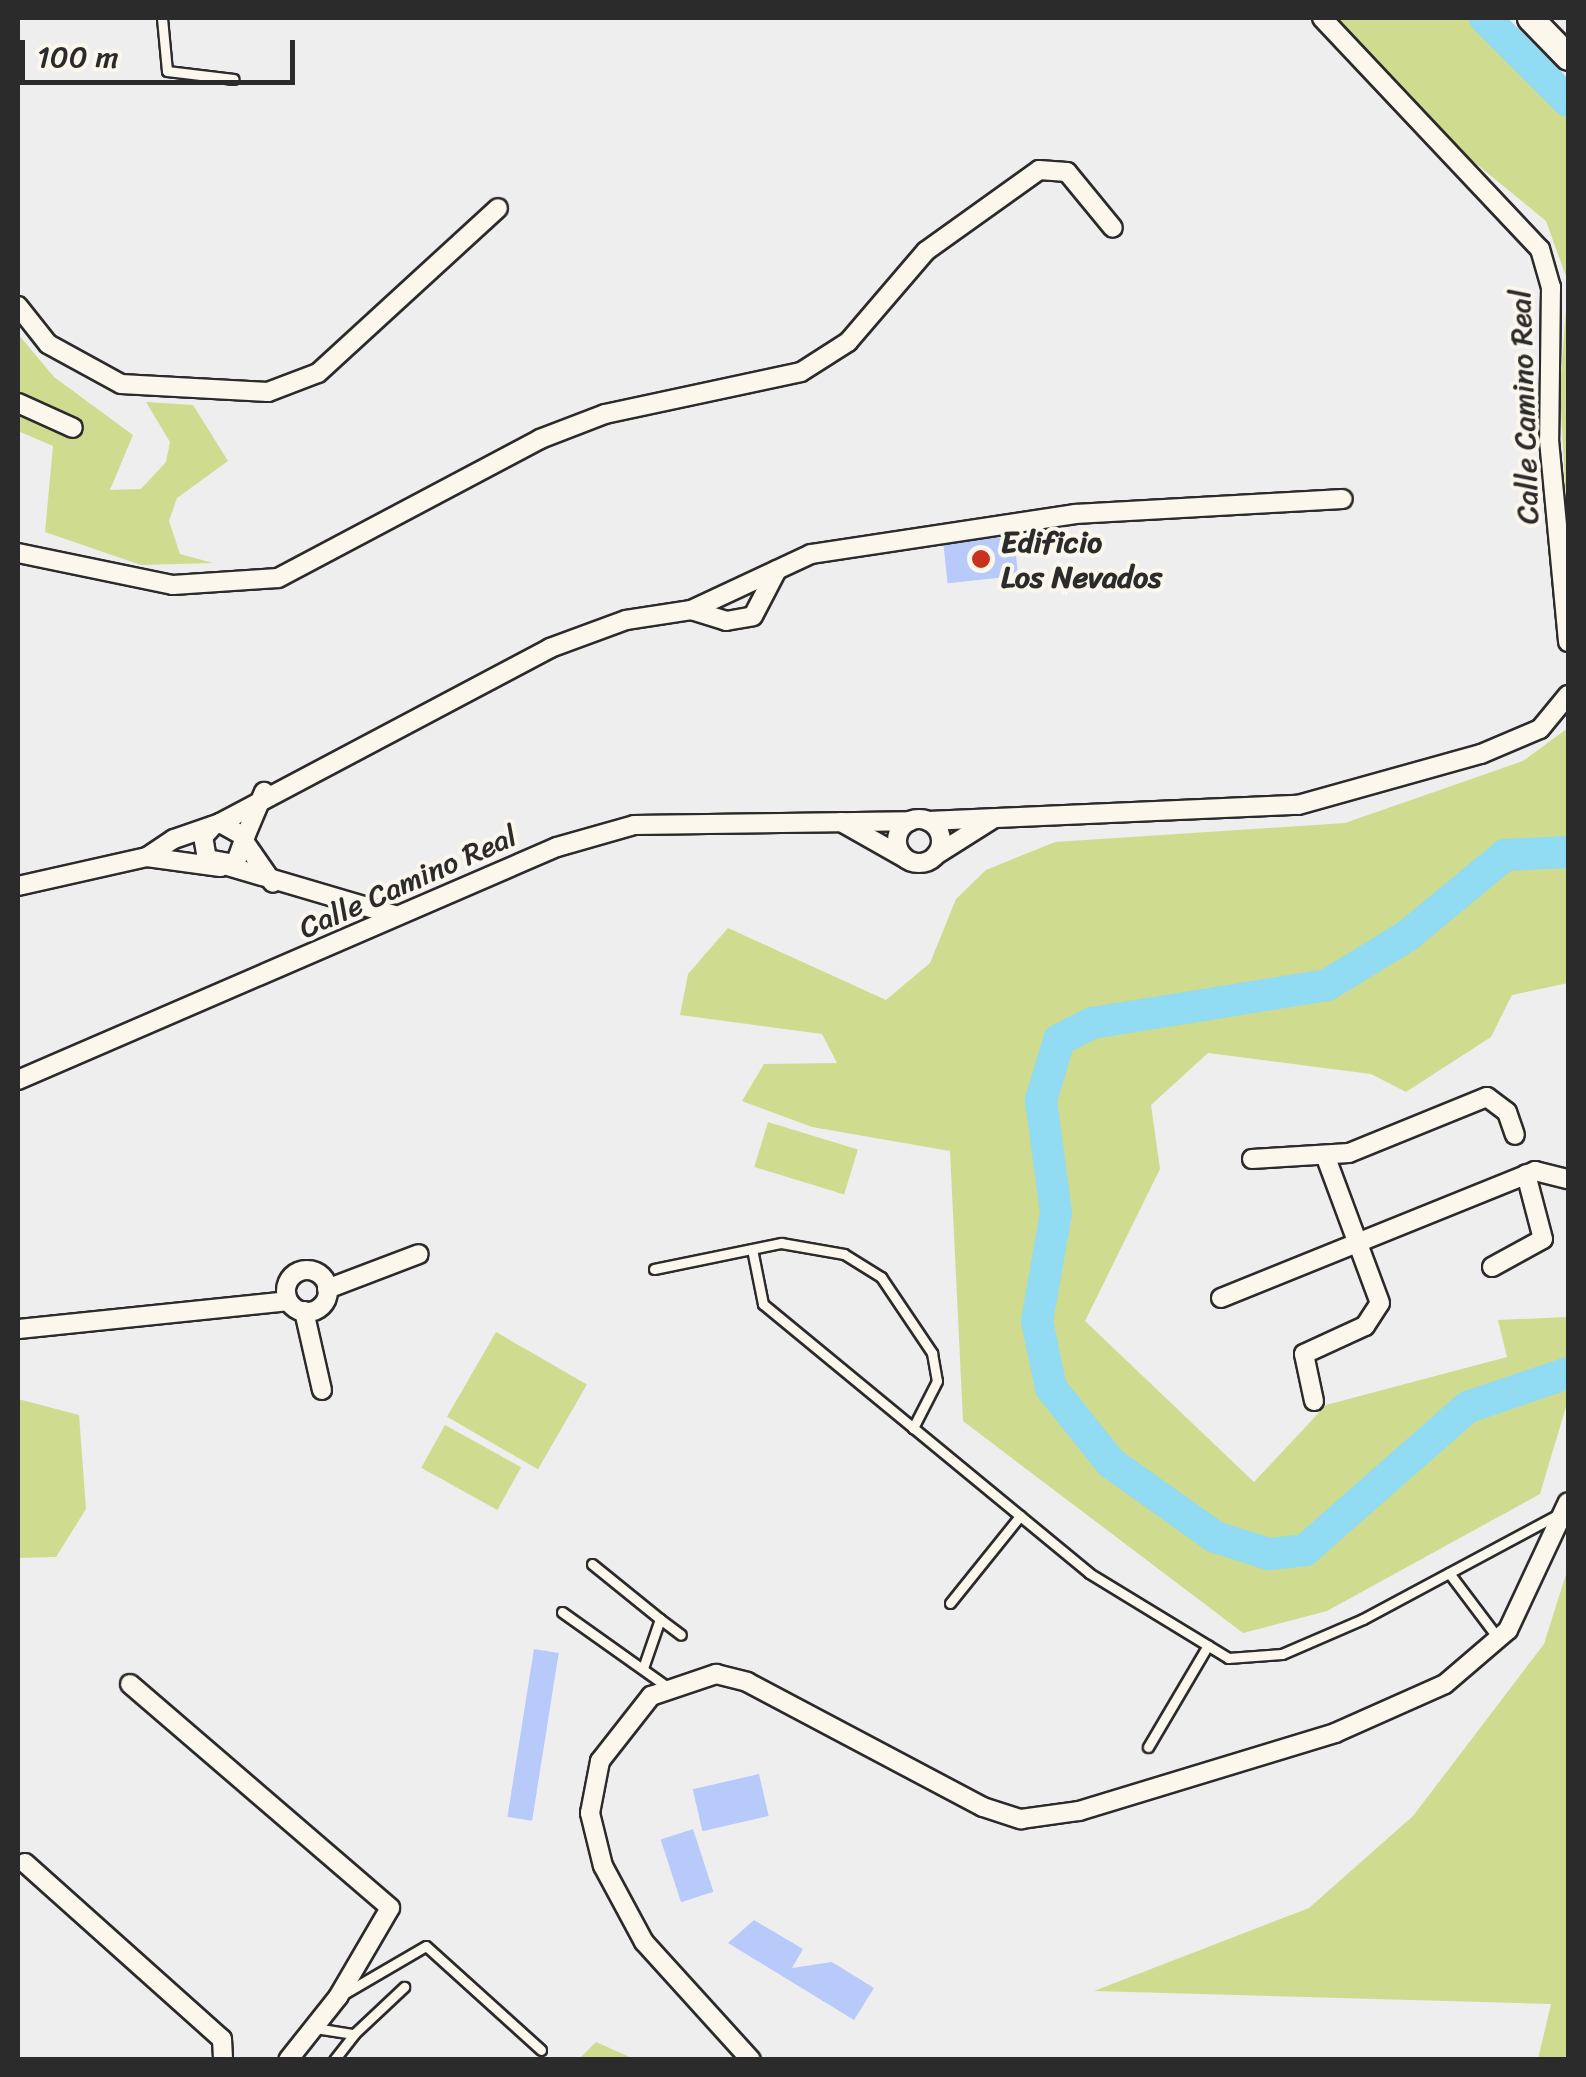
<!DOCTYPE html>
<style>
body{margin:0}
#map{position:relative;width:1586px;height:2077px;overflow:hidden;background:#eeeeef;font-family:Sriracha,sans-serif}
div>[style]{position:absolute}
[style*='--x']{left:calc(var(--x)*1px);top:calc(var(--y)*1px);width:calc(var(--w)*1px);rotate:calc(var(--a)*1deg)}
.green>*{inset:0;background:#cfdb8e;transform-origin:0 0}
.river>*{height:32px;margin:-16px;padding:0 16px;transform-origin:16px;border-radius:16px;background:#91dbf3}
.building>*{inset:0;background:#b8cafa;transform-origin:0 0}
.roads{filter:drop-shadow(2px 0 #2b2b2b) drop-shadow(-2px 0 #2b2b2b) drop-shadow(0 2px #2b2b2b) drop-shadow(0 -2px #2b2b2b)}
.lane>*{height:9px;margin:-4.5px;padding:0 4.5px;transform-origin:4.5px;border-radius:4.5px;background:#fbf7ec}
.street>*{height:18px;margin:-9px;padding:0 9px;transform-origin:9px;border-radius:9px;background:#fbf7ec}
.street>.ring{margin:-9px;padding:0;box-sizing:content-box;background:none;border:18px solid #fbf7ec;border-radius:50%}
.secondary>*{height:25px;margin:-12.5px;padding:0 12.5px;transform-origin:12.5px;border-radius:12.5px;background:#fbf7ec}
.dots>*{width:28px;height:28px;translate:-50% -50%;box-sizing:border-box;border:5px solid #fbf7ec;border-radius:50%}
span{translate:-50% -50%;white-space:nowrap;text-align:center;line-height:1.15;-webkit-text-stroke:8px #fbf7ec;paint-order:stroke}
.street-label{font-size:30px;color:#2b2b2b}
.poi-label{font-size:30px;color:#2b2b2b;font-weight:700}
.left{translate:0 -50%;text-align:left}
.frame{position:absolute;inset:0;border:20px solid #2b2b2b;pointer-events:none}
.scale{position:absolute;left:20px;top:40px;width:275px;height:45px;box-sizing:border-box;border:5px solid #2b2b2b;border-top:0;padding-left:12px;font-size:30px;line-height:35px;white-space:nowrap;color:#2b2b2b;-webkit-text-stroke:8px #fbf7ec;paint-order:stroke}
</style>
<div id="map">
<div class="green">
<i style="clip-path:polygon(1333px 18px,1497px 18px,1568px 85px,1568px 542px,1560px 388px,1568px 282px,1546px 221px,1441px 135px)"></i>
<i style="clip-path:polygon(18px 334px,54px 377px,133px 435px,110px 490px,141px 489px,166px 462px,170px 442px,146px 402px,193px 405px,228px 461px,177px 498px,169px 521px,180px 554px,213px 563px,141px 565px,45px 532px,53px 446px,18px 431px)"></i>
<i style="clip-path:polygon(1568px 728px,1568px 983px,1512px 995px,1491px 1037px,1406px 1092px,1371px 1074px,1208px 1053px,1151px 1105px,1160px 1169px,1085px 1321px,1254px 1482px,1326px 1405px,1507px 1357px,1498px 1320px,1568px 1317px,1568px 1400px,1540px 1494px,1327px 1611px,1243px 1633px,963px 1421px,950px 1151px,812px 1127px,742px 1101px,764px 1064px,837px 1063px,822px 1034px,680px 1015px,688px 974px,728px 928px,886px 1000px,930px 963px,956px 899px,986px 870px,1055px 842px,1345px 823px,1523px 761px)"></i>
<i style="left:768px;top:1122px;width:94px;height:47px;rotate:17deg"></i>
<i style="left:496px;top:1332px;width:105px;height:98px;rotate:30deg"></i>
<i style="clip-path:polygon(18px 1399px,79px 1415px,86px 1509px,56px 1557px,18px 1558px)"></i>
<i style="left:445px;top:1425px;width:87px;height:49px;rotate:29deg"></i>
<i style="clip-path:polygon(1568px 1568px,1568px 2059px,1538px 2059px,1551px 2004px,1094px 1991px,1309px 1908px,1413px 1816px,1544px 1644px)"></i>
<i style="clip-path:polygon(596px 2042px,634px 2059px,579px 2059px)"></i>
</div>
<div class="river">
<i style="--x:1485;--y:18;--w:117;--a:45"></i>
<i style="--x:1568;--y:852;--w:63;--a:177.3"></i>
<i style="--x:1505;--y:855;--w:127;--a:140.4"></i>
<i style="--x:1407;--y:936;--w:94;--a:148.5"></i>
<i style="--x:1327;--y:985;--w:238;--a:170.8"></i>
<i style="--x:1092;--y:1023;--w:37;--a:153"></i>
<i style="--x:1059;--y:1040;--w:63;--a:106.7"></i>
<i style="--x:1041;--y:1100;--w:114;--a:82.4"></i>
<i style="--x:1056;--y:1213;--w:110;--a:100"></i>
<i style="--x:1037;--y:1321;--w:68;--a:78.2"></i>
<i style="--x:1051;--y:1388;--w:96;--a:51.3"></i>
<i style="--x:1111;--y:1463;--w:128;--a:35.4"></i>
<i style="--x:1215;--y:1537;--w:57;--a:17.5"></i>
<i style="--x:1269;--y:1554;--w:36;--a:-6"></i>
<i style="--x:1305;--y:1550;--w:217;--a:-41.3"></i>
<i style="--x:1468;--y:1407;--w:106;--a:-18.8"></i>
</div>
<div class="building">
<i style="left:1014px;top:536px;width:40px;height:71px;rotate:84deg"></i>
<i style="left:534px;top:1649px;width:25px;height:170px;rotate:9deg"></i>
<i style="left:759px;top:1774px;width:43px;height:68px;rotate:77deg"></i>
<i style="left:693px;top:1829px;width:66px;height:34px;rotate:72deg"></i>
<i style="clip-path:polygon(754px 1920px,803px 1949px,792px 1968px,832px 1962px,874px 1988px,854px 2020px,728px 1943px)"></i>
</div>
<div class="roads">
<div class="lane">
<i style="--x:162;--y:18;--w:53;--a:84.6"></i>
<i style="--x:167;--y:71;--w:67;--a:6.8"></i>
<i style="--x:752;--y:1249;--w:56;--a:78.7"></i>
<i style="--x:763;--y:1304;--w:423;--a:39.5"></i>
<i style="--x:1089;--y:1573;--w:163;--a:31.4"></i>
<i style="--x:1228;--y:1658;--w:54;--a:-4.2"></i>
<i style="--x:1282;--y:1654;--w:88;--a:-23.4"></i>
<i style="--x:1363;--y:1619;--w:222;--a:-28.2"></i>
<i style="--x:654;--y:1269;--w:130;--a:-11.6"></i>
<i style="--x:781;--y:1243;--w:64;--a:9.9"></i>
<i style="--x:844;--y:1254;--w:44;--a:31.9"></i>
<i style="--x:881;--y:1277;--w:92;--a:56.1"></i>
<i style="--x:932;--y:1353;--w:28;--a:80"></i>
<i style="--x:937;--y:1381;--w:53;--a:117.1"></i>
<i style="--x:592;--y:1564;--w:87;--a:39"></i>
<i style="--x:660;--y:1619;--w:52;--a:109.1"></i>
<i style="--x:1449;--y:1573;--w:81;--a:53"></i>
<i style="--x:950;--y:1603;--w:112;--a:-51.2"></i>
<i style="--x:562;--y:1612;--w:131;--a:35.4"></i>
<i style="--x:660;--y:1619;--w:26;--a:37"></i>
<i style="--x:1148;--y:1747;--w:118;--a:-59.5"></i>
<i style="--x:340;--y:1996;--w:99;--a:-30.2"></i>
<i style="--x:426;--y:1946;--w:155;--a:42.1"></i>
<i style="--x:315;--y:2028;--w:39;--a:9"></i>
<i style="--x:354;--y:2034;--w:69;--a:-43.2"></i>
<i style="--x:334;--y:2060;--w:33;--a:-52"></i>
</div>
<div class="street">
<i style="--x:1322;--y:18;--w:318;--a:46.7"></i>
<i style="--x:1540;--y:249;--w:40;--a:74"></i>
<i style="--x:1551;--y:287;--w:153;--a:90.7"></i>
<i style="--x:1549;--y:440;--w:203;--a:84.6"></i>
<i style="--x:18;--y:306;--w:48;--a:51.7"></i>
<i style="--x:48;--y:344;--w:83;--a:28.7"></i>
<i style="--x:121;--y:384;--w:147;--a:3.1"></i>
<i style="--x:268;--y:392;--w:53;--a:-20.8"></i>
<i style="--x:318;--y:373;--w:244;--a:-42.5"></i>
<i style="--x:18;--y:403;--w:60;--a:24.4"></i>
<i style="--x:18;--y:553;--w:158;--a:11.7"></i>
<i style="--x:173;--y:585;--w:105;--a:-3.8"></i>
<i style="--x:278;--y:578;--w:297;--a:-27.9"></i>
<i style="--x:540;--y:439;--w:70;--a:-21"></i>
<i style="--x:605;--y:414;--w:200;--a:-12.1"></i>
<i style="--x:801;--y:372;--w:56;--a:-32.6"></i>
<i style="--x:848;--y:342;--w:120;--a:-49.4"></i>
<i style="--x:926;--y:251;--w:139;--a:-35.6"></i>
<i style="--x:1039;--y:170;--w:28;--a:4"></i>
<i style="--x:1067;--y:172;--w:72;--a:50.6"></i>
<i style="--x:691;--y:610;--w:37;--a:17"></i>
<i style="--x:726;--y:621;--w:27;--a:-10"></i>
<i style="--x:753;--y:616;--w:52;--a:-62.4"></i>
<i class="ring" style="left:897px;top:819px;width:26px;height:26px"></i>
<i style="--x:928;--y:821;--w:370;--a:-2.5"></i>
<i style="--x:1298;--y:805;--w:190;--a:-15.6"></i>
<i style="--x:1481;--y:754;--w:64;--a:-23"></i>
<i style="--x:1540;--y:729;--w:44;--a:-50.5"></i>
<i style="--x:841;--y:822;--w:73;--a:29.4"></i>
<i style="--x:220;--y:823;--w:374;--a:-27.9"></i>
<i style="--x:550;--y:648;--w:81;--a:-20.2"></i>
<i style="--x:626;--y:620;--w:66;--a:-8.7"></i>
<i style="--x:691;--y:610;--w:132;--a:-25"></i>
<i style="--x:811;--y:554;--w:267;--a:-8.6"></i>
<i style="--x:1075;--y:514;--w:268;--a:-3.2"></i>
<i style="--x:245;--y:837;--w:49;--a:-67.1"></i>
<i style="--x:246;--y:844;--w:47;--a:55.3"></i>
<i style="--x:936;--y:855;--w:67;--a:-32.3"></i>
<i style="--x:147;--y:857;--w:74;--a:7.8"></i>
<i style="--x:228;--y:866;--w:174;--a:16.4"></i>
<i style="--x:18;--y:886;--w:132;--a:-12.7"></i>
<i style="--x:147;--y:857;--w:32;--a:-34"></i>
<i style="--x:174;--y:839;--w:49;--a:-19.2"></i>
<i style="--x:220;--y:823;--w:29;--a:29"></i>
<i style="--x:245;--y:837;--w:29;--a:110"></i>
<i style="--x:235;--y:864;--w:28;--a:-170"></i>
<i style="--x:207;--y:859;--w:22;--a:-100"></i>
<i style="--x:203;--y:837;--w:15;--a:-48"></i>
<i style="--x:18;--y:1080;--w:587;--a:-23.38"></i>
<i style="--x:557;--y:847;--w:80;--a:-15.9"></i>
<i style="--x:634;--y:825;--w:276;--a:-0.8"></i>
<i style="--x:1252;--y:1159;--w:97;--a:-3.5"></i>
<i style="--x:1349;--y:1153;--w:149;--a:-22.1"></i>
<i style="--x:1487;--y:1097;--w:25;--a:37"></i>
<i style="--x:1507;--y:1112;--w:24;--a:71"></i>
<i style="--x:1492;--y:1267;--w:58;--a:-28.8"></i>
<i style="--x:1543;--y:1239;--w:67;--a:-104.7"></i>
<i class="ring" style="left:286px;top:1270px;width:24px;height:24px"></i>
<i style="--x:327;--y:1289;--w:98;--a:-20.8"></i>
<i style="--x:1221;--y:1298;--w:339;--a:-22"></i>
<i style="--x:1535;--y:1171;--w:34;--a:14"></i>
<i style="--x:304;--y:1311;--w:81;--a:77.2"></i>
<i style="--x:18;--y:1329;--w:271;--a:-5.9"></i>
<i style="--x:1314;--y:1401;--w:48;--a:-102"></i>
<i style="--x:1304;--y:1354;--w:67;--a:-24.7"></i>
<i style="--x:1365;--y:1326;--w:27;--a:-57"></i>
<i style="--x:1380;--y:1303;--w:155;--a:-110.4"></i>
<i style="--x:130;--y:1684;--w:343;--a:40.7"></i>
<i style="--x:390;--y:1908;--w:103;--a:120.3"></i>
<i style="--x:338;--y:1997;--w:80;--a:128.4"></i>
<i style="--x:25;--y:1863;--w:264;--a:41.8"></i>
<i style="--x:222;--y:2039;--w:21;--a:87"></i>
<i style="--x:751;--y:2060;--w:159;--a:-132.2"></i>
<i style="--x:644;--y:1942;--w:86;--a:-118.3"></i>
<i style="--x:603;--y:1866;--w:55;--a:-103.8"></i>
<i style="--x:590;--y:1813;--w:53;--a:-79.1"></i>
<i style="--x:600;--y:1761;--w:83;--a:-51.9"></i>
<i style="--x:651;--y:1696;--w:69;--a:-18.7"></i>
<i style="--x:716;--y:1674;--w:32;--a:14"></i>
<i style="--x:747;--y:1682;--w:267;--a:27.9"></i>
<i style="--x:983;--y:1807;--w:40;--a:18"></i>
<i style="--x:1021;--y:1819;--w:59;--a:-7.9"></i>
<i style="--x:1079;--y:1811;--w:268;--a:-16.9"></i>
<i style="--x:1335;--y:1733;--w:120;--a:-24"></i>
<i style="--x:1445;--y:1684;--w:83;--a:-40.6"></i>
<i style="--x:1508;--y:1630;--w:141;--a:-64.9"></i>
</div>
<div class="secondary">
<i style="--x:1530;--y:18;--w:54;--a:45.7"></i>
</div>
</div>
<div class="dots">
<i style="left:981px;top:559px;background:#c8321e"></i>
</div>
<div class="street-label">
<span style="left:1524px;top:407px;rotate:-92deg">Calle Camino Real</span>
<span style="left:408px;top:882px;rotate:-24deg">Calle Camino Real</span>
</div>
<div class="poi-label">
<span class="left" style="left:1001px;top:559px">Edificio<br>Los Nevados</span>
</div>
<div class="frame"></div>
<div class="scale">100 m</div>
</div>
